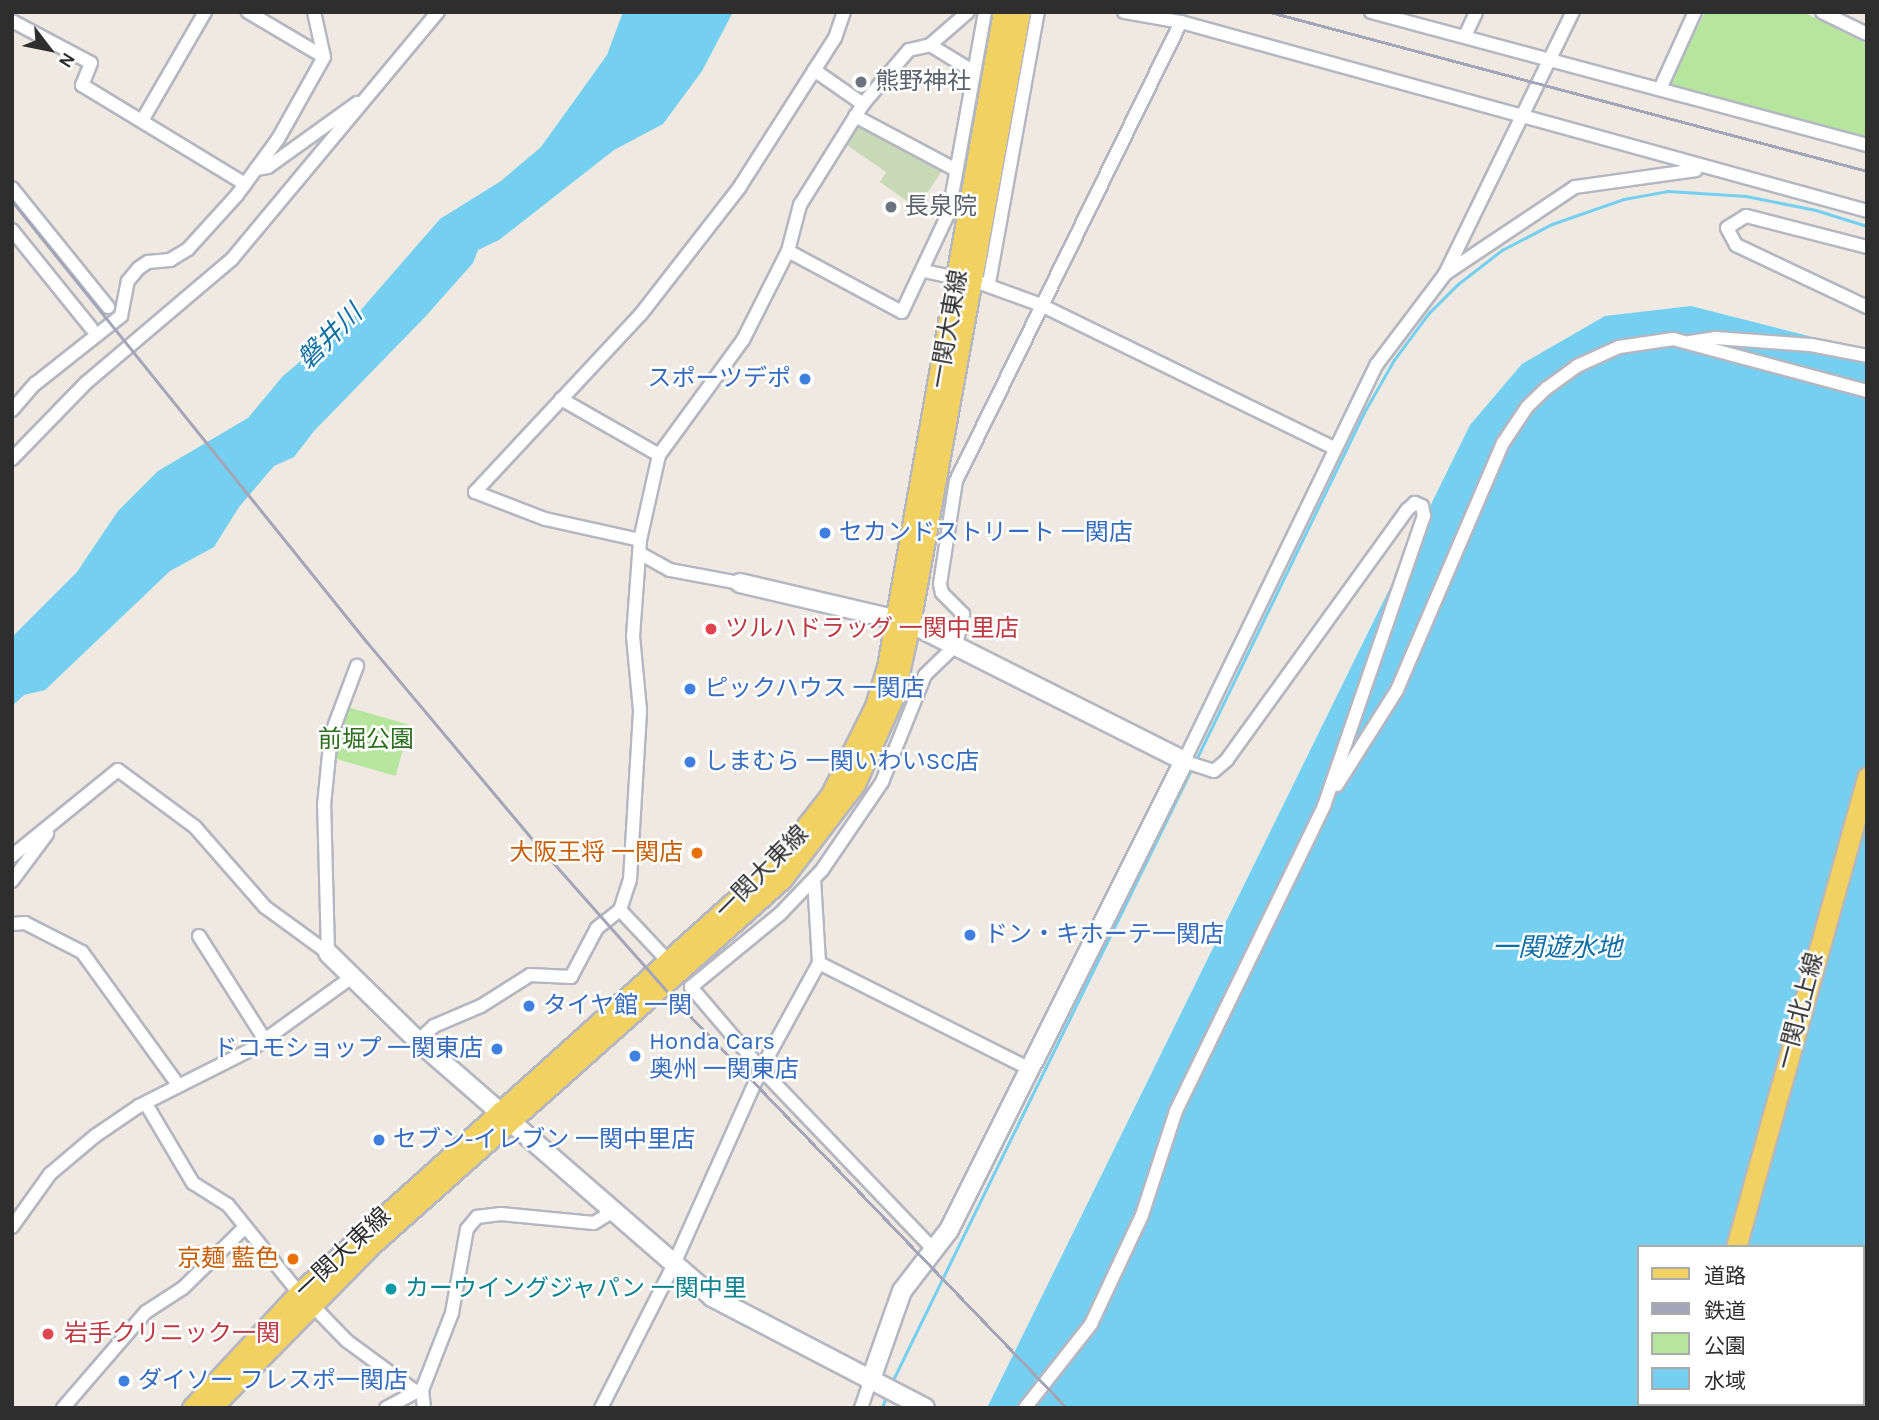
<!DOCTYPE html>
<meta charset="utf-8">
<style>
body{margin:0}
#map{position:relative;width:1879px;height:1420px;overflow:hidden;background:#efe9e1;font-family:Karla,"Noto Sans JP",sans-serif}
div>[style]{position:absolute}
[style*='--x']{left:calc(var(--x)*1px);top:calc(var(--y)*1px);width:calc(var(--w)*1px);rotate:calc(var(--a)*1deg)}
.green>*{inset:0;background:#b6e59e;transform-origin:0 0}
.cemetery>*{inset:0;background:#c8d9b8}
.water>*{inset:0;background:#75cff0}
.stream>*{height:2.5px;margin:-1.25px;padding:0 1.25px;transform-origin:1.25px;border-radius:1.25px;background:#75cff0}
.roads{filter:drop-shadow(2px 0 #b4b7c1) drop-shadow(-2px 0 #b4b7c1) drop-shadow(0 2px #b4b7c1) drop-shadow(0 -2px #b4b7c1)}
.street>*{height:12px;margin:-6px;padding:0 6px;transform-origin:6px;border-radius:6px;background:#fff}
.secondary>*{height:18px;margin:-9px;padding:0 9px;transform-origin:9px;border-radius:9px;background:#fff}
.primary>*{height:19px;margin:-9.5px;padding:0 9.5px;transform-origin:9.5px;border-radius:9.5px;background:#f2d163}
.rail>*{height:2.5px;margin:-1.25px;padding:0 1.25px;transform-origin:1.25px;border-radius:1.25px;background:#a3a6b8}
.dots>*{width:19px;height:19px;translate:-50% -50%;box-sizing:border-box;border:4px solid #fff;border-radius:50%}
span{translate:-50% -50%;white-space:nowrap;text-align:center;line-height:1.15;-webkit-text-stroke:5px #fff;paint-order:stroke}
.worship-label{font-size:24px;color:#5b616d}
.left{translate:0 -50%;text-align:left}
.street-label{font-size:24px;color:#2e2e2e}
.shop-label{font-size:24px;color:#366cbe}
.right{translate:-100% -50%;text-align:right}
.health-label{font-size:24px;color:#be3a42}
.park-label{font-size:24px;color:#2c6e1b}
.food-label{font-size:24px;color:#c56008}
.culture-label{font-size:24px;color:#0d838f}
.water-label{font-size:26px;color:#0d6fa3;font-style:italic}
.frame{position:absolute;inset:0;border:14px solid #2e2e2e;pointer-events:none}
.legend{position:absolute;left:1637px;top:1245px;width:228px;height:161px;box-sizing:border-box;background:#fff;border:2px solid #ababab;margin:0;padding:9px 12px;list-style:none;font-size:21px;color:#2e2e2e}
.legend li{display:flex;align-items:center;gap:14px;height:35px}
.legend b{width:35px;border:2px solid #ababab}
.north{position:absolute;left:14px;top:14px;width:70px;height:70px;-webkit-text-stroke:5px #fff;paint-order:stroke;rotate:122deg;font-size:19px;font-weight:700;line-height:28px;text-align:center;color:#2e2e2e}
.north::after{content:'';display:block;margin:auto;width:24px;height:32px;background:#2e2e2e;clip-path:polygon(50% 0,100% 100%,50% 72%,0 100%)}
</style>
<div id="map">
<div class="green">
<i style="clip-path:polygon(1705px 12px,1803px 12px,1867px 44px,1867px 140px,1668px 87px)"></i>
<i style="left:337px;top:704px;width:76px;height:53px;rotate:16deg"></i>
</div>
<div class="cemetery">
<i style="clip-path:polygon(858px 123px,942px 171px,917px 208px,880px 182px,886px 172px,844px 143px)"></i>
</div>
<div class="water">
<i style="clip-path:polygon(623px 12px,733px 12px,702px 71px,663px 124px,614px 150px,499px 240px,478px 250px,473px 263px,425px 317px,314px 431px,294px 457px,274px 466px,239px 507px,214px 547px,170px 571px,45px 690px,24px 695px,12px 706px,12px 637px,77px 572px,118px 511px,158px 471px,248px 418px,283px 376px,360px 311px,440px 219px,501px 181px,541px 147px,607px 55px)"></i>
<i style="clip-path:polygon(evenodd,1691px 306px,1867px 351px,1867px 1408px,987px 1408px,1470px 425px,1522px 364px,1605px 316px,1691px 306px,1639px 1247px,1863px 1247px,1863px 1404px,1639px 1404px,1639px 1247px)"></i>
</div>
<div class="stream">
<i style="--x:1195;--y:762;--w:392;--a:-64.2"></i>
<i style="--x:1366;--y:409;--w:56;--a:-60.3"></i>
<i style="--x:1394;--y:360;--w:57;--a:-53.5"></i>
<i style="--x:1428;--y:314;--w:42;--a:-45"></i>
<i style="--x:1458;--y:284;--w:56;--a:-37.7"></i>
<i style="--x:1502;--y:250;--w:56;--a:-27.5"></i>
<i style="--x:1552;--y:224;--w:76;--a:-19.1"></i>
<i style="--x:1624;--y:199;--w:45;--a:-10.3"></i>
<i style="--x:1668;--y:191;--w:78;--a:3.7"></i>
<i style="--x:1746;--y:196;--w:71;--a:11.3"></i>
<i style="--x:1816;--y:210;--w:53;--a:17.4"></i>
<i style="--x:891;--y:1384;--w:686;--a:-63.96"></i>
<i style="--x:882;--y:1408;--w:12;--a:-70"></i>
</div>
<div class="roads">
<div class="street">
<i style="--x:248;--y:12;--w:88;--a:30.6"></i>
<i style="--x:1124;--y:12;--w:58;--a:10"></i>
<i style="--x:1181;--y:22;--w:712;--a:15.4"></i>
<i style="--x:1371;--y:12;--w:514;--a:15.01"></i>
<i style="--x:1822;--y:12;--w:50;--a:26.1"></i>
<i style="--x:12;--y:21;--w:89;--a:28"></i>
<i style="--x:91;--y:63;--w:24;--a:112"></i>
<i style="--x:82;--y:85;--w:191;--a:31.3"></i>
<i style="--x:1465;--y:36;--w:26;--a:-65"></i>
<i style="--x:930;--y:45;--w:52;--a:31.5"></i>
<i style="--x:814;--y:70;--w:60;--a:34.8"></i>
<i style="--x:1660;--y:89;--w:85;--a:-65.6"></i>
<i style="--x:855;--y:116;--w:115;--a:28.1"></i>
<i style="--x:143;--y:119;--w:124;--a:-59.9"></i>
<i style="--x:256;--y:169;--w:12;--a:-9"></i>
<i style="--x:268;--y:167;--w:110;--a:-35.7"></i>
<i style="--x:12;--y:188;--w:153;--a:51.1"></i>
<i style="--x:12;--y:230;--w:126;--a:51.1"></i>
<i style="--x:1867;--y:247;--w:125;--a:-165.6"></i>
<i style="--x:1746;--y:216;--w:22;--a:148"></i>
<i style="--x:1727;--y:228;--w:19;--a:62"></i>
<i style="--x:1736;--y:245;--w:145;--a:25.3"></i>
<i style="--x:788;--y:251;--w:129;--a:28.2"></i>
<i style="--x:902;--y:312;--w:110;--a:-64.8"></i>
<i style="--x:949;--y:212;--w:203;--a:-79.8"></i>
<i style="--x:924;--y:271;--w:35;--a:12"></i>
<i style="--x:1445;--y:274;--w:156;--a:-33.8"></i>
<i style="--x:1575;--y:187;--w:122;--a:-8"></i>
<i style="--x:975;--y:281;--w:70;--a:20"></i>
<i style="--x:1041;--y:305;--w:326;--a:26"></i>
<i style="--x:989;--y:283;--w:275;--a:-79.8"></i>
<i style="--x:1690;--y:342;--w:25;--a:-9"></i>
<i style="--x:1715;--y:338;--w:96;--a:4.2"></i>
<i style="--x:1811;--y:345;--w:57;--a:11.1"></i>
<i style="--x:561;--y:399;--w:113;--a:29.7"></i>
<i style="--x:12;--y:410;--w:35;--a:-49"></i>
<i style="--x:35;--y:384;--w:110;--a:-38.3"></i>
<i style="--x:121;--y:316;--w:36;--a:-79"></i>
<i style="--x:128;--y:281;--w:17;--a:-50"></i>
<i style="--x:139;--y:268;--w:11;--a:-34"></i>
<i style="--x:148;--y:262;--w:22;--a:-5"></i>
<i style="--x:170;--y:260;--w:21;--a:-31"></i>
<i style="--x:188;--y:249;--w:73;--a:-47.8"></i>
<i style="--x:237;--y:195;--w:69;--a:-53.8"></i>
<i style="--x:278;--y:139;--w:94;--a:-60.7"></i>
<i style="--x:324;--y:57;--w:46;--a:-102.5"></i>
<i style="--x:12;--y:459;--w:107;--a:-45.8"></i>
<i style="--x:87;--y:382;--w:190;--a:-40.3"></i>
<i style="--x:232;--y:259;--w:322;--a:-50.2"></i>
<i style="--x:640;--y:540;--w:97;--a:-167.5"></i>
<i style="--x:545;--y:519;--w:75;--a:-158.9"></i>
<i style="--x:475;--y:492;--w:243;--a:-47"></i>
<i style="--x:641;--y:314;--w:160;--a:-52.1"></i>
<i style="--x:739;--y:188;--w:178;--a:-57.4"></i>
<i style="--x:835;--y:38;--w:28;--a:-71"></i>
<i style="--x:641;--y:554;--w:33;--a:29"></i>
<i style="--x:670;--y:570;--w:71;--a:10.5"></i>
<i style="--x:1337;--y:785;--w:112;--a:-57.7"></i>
<i style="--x:1397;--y:690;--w:269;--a:-66.8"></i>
<i style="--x:1503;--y:443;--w:43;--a:-56.3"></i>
<i style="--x:1527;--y:407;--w:28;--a:-44"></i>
<i style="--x:1547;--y:388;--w:37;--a:-36"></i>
<i style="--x:1577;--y:366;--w:46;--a:-24.3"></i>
<i style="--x:1619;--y:347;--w:55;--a:-8.4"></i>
<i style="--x:1673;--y:339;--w:201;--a:15"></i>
<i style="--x:12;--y:856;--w:136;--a:-39.1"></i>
<i style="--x:118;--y:770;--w:96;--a:36.5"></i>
<i style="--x:195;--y:827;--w:106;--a:48.8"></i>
<i style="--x:265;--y:907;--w:78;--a:36.1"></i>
<i style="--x:12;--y:881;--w:59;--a:-53.3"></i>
<i style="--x:620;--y:910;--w:70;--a:46.7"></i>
<i style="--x:12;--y:924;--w:13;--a:-4"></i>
<i style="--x:25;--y:923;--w:64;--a:27"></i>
<i style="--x:82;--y:952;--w:165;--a:54.1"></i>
<i style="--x:199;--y:936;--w:123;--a:57.6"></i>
<i style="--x:328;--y:953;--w:148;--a:-91.5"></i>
<i style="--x:324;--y:805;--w:70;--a:-84.3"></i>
<i style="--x:331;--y:735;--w:74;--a:-69.4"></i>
<i style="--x:819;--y:963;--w:236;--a:26.7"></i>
<i style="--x:418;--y:1041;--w:22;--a:-43"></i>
<i style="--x:434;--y:1026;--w:51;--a:-23.1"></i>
<i style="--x:481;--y:1006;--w:58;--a:-32.3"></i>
<i style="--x:530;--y:975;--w:41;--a:2.8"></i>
<i style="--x:571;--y:977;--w:55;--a:-62"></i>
<i style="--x:597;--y:928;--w:29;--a:-38"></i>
<i style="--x:620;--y:910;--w:32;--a:-72"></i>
<i style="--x:630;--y:880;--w:170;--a:-86.6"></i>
<i style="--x:640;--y:710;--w:74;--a:-95.4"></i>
<i style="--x:633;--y:636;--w:96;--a:-85.8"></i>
<i style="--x:640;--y:540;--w:87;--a:-77.4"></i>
<i style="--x:659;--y:455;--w:142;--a:-53.9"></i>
<i style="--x:743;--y:340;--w:100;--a:-63.2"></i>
<i style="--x:788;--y:251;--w:48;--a:-75.4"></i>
<i style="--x:800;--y:205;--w:119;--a:-58"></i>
<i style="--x:863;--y:104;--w:71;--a:-49.6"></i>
<i style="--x:909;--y:50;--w:22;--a:-13"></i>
<i style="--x:930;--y:45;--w:50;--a:-41"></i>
<i style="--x:146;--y:1104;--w:92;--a:59.3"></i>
<i style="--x:193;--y:1183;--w:41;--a:32.2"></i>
<i style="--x:228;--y:1205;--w:113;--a:51.1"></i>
<i style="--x:12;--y:1227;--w:65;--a:-54.4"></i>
<i style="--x:50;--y:1174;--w:59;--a:-40.2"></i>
<i style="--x:95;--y:1136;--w:53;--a:-34.3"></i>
<i style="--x:139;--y:1106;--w:127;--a:-26.8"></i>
<i style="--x:252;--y:1049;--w:123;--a:-35.8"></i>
<i style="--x:934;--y:1250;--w:250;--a:-133.7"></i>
<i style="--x:761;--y:1069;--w:108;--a:-130.5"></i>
<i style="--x:691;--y:987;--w:115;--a:-39.4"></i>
<i style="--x:780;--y:914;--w:61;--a:-46.3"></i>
<i style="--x:822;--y:870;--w:107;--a:-55.7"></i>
<i style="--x:882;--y:782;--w:115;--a:-68.1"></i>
<i style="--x:925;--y:675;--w:43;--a:-44.1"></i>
<i style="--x:956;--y:645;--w:32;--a:-77"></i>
<i style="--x:963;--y:614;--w:30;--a:-135"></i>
<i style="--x:942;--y:593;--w:9;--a:-103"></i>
<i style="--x:940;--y:584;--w:104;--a:-81.2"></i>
<i style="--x:956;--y:481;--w:511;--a:-63.89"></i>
<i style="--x:310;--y:1303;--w:53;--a:45.8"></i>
<i style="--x:347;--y:1341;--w:84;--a:36.3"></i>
<i style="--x:63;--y:1408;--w:127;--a:-49.2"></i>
<i style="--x:146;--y:1312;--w:44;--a:-33"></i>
<i style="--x:183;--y:1288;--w:84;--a:-44.5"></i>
<i style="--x:386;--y:1408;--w:38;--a:-28"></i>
<i style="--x:424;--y:1408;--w:18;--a:-96"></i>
<i style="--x:422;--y:1390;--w:83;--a:-68.7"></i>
<i style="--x:452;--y:1313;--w:85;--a:-79.9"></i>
<i style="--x:467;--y:1229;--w:16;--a:-50"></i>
<i style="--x:477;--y:1217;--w:24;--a:-7"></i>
<i style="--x:501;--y:1214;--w:93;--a:5.5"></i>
<i style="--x:594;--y:1223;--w:22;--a:-32"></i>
<i style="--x:601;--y:1408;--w:159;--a:-63.1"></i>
<i style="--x:673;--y:1266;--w:216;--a:-65.9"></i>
<i style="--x:761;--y:1069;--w:121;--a:-61.3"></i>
<i style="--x:819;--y:963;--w:83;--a:-93.4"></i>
<i style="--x:861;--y:1408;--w:28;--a:-71"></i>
<i style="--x:1025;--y:1408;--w:107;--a:-51.8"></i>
<i style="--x:1091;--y:1324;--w:120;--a:-64.9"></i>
<i style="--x:1142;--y:1215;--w:109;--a:-71.9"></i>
<i style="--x:1176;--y:1111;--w:339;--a:-64.1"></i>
<i style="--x:1324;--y:806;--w:307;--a:-71"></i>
<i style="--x:1424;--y:516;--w:10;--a:-101"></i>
<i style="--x:1422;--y:506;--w:8;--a:-157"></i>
<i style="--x:1415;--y:503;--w:11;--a:139"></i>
<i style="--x:1407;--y:510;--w:308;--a:125.8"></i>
<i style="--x:1227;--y:760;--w:17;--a:140"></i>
<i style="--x:1214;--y:771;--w:32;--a:-162"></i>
<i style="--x:1184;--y:761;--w:441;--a:-64.1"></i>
<i style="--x:1377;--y:364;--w:113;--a:-52.9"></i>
<i style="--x:1445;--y:274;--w:292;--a:-64"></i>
</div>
<div class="secondary">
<i style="--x:740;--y:583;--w:175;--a:13.2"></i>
<i style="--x:910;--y:623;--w:307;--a:26.7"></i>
<i style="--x:1184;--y:761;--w:525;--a:116.61"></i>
<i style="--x:949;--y:1230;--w:77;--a:127.6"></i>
<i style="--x:902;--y:1291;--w:96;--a:109.4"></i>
<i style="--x:328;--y:953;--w:126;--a:44.4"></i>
<i style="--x:418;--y:1041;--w:390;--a:41"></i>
<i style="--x:712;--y:1297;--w:240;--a:27.5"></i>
</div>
<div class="primary">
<i style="--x:1736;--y:1247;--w:488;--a:-74.4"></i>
<i style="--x:192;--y:1408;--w:157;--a:-47.1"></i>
<i style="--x:299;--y:1293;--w:644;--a:-41.98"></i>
<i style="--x:778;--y:862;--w:84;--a:-51.8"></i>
<i style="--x:830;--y:796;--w:101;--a:-63.4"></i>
<i style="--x:875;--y:706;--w:41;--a:-72.9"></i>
<i style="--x:887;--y:667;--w:665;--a:-79.96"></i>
<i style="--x:211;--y:1408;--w:227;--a:-45.5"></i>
<i style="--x:370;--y:1246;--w:552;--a:-41.69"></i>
<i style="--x:782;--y:879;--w:120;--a:-52.5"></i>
<i style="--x:855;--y:784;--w:96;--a:-66.1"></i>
<i style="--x:894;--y:696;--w:75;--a:-77.6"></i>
<i style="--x:910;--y:623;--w:621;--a:-79.79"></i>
<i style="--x:1694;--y:1408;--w:4;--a:-76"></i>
</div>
</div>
<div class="rail">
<i style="--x:1270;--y:12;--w:618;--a:14.91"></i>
<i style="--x:12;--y:201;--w:566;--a:51.17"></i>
<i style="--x:367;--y:642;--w:252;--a:50"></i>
<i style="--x:529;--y:835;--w:217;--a:48.5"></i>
<i style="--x:673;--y:998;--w:569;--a:46.14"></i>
</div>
<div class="dots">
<i style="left:861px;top:82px;background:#6b7280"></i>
<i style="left:891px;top:207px;background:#6b7280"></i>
<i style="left:805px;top:379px;background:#3f7fe0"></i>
<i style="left:825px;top:533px;background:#3f7fe0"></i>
<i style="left:711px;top:629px;background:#e0444e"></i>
<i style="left:690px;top:689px;background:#3f7fe0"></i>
<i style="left:690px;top:762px;background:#3f7fe0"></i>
<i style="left:697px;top:853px;background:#e8710a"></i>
<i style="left:970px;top:935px;background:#3f7fe0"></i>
<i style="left:529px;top:1006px;background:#3f7fe0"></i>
<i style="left:497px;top:1049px;background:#3f7fe0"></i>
<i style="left:635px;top:1056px;background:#3f7fe0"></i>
<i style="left:379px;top:1140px;background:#3f7fe0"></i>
<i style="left:293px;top:1259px;background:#e8710a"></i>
<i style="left:391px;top:1289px;background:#0f9aa8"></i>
<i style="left:48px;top:1334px;background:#e0444e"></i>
<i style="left:124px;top:1381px;background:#3f7fe0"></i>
</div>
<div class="worship-label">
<span class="left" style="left:875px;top:82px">熊野神社</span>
<span class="left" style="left:905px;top:207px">長泉院</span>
</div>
<div class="street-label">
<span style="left:949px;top:329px;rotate:-80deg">一関大東線</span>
<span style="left:762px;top:872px;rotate:-45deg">一関大東線</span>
<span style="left:1800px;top:1011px;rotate:-75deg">一関北上線</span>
<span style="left:343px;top:1253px;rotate:-43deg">一関大東線</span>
</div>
<div class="shop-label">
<span class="right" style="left:791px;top:379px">スポーツデポ</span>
<span class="left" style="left:839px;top:533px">セカンドストリート 一関店</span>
<span class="left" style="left:704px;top:689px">ピックハウス 一関店</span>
<span class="left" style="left:704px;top:762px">しまむら 一関いわいSC店</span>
<span class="left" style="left:984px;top:935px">ドン・キホーテ一関店</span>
<span class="left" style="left:543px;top:1006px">タイヤ館 一関</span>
<span class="left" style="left:649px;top:1056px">Honda Cars<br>奥州 一関東店</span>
<span class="right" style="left:483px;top:1049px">ドコモショップ 一関東店</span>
<span class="left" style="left:393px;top:1140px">セブン-イレブン 一関中里店</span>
<span class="left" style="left:138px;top:1381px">ダイソー フレスポ一関店</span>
</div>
<div class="health-label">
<span class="left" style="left:725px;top:629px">ツルハドラッグ 一関中里店</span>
<span class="left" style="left:64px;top:1334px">岩手クリニック一関</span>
</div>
<div class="park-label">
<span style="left:366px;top:740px">前堀公園</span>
</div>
<div class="food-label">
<span class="right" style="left:683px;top:853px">大阪王将 一関店</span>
<span class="right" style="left:279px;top:1259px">京麺 藍色</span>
</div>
<div class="culture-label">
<span class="left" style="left:405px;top:1289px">カーウイングジャパン 一関中里</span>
</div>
<div class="water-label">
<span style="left:330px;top:337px;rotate:-45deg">磐井川</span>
<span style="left:1557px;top:948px">一関遊水地</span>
</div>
<div class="frame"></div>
<ul class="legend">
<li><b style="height:9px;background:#f2d163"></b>道路</li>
<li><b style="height:9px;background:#a3a6b8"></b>鉄道</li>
<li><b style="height:19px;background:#b6e59e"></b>公園</li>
<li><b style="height:19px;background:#75cff0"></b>水域</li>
</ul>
<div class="north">N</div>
</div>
